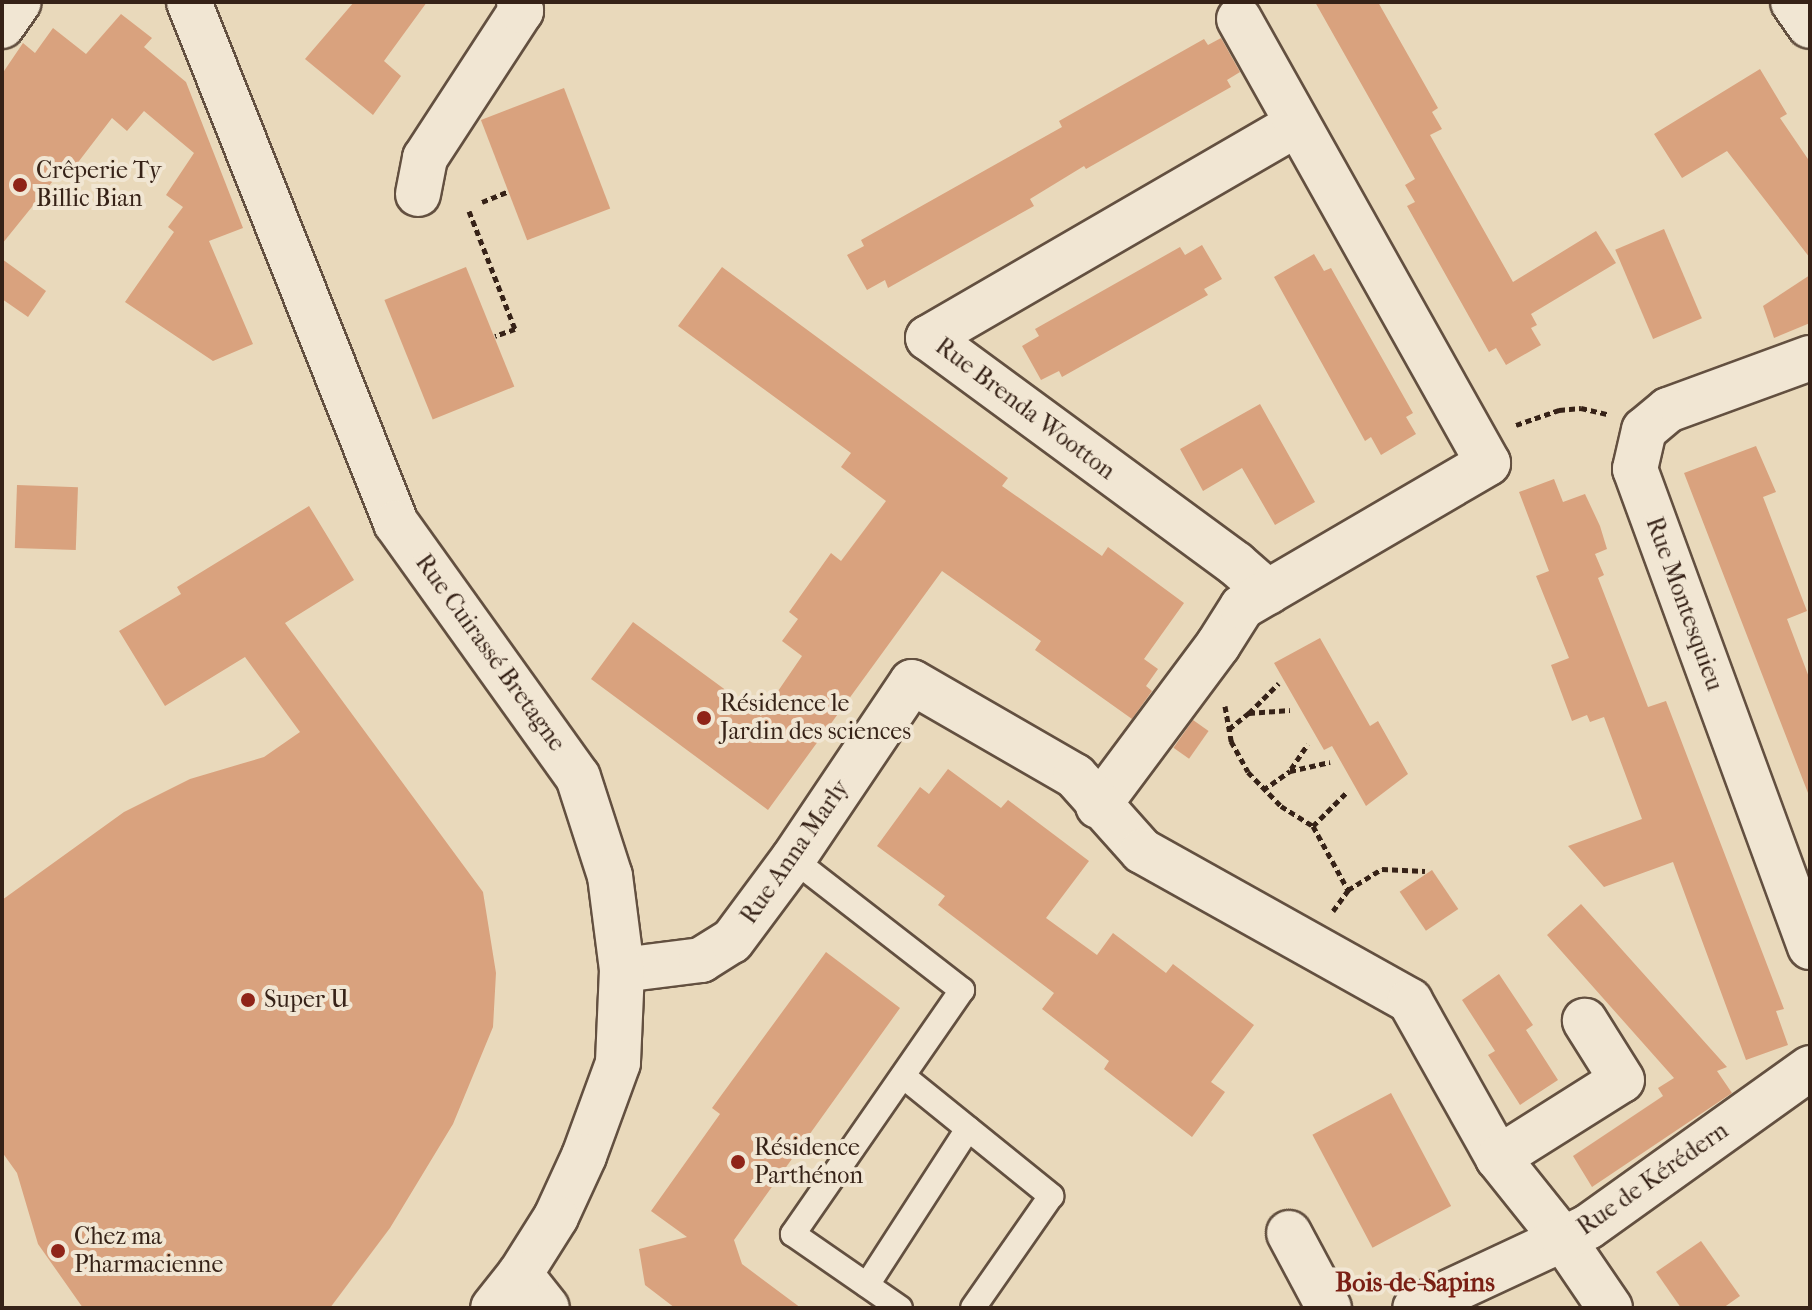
<!DOCTYPE html>
<meta charset="utf-8">
<style>
body{margin:0}
#map{position:relative;width:1812px;height:1310px;overflow:hidden;background:#e9d9bb;font-family:"IM FELL French Canon",serif}
div>[style]{position:absolute}
[style*='--x']{left:calc(var(--x)*1px);top:calc(var(--y)*1px);width:calc(var(--w)*1px);rotate:calc(var(--a)*1deg)}
.building>*{inset:0;background:#d9a27e;transform-origin:0 0}
.path>*{height:5px;margin-top:-2.5px;transform-origin:0;background:repeating-linear-gradient(90deg,#362217 0 6px,transparent 0 10px)}
.roads{filter:drop-shadow(2px 0 #635040) drop-shadow(-2px 0 #635040) drop-shadow(0 2px #635040) drop-shadow(0 -2px #635040)}
.lane>*{height:24px;margin:-12px;padding:0 12px;transform-origin:12px;border-radius:12px;background:#f1e6d3}
.street>*{height:44px;margin:-22px;padding:0 22px;transform-origin:22px;border-radius:22px;background:#f1e6d3}
.secondary>*{height:44px;margin:-22px;padding:0 22px;transform-origin:22px;border-radius:22px;background:#f1e6d3}
.dots>*{width:22px;height:22px;translate:-50% -50%;box-sizing:border-box;border:4px solid #f1e6d3;border-radius:50%}
span{translate:-50% -50%;white-space:nowrap;text-align:center;line-height:1.15;-webkit-text-stroke:8px #f1e6d3;paint-order:stroke}
.poi-label{font-size:24px;color:#362217}
.left{translate:0 -50%;text-align:left}
.street-label{font-size:24px;color:#362217}
.neighbourhood-label{font-size:26px;color:#7a1f14;font-weight:700}
.frame{position:absolute;inset:0;border:4px solid #362217;pointer-events:none}
</style>
<div id="map">
<div class="building">
<i style="clip-path:polygon(354px 2px,427px 2px,384px 61px,401px 76px,373px 115px,305px 59px)"></i>
<i style="clip-path:polygon(1315px 2px,1378px 2px,1438px 108px,1432px 112px,1442px 129px,1430px 135px,1513px 282px,1596px 231px,1616px 263px,1531px 314px,1537px 325px,1531px 328px,1541px 345px,1506px 365px,1496px 348px,1489px 352px,1407px 206px,1415px 202px,1405px 185px,1415px 179px)"></i>
<i style="clip-path:polygon(121px 14px,152px 38px,144px 47px,186px 82px,243px 228px,209px 241px,253px 344px,213px 361px,125px 302px,174px 232px,168px 227px,183px 207px,166px 195px,194px 153px,144px 111px,127px 131px,112px 118px,76px 165px,69px 161px,2px 244px,2px 74px,23px 43px,35px 53px,53px 28px,86px 54px)"></i>
<i style="clip-path:polygon(1221px 38px,1240px 72px,1227px 80px,1231px 87px,1086px 169px,1084px 166px,1030px 199px,1034px 206px,888px 288px,885px 280px,867px 290px,847px 255px,864px 246px,861px 240px,1062px 127px,1059px 121px,1149px 70px,1204px 39px,1208px 45px)"></i>
<i style="clip-path:polygon(1760px 69px,1787px 114px,1780px 118px,1810px 162px,1810px 258px,1727px 151px,1682px 178px,1654px 134px)"></i>
<i style="left:564px;top:88px;width:129px;height:89px;rotate:69deg"></i>
<i style="left:1664px;top:229px;width:97px;height:53px;rotate:67deg"></i>
<i style="clip-path:polygon(1202px 245px,1222px 279px,1204px 289px,1208px 295px,1062px 377px,1059px 371px,1041px 380px,1022px 346px,1039px 336px,1035px 329px,1180px 247px,1185px 255px)"></i>
<i style="clip-path:polygon(1314px 254px,1324px 271px,1331px 268px,1413px 413px,1406px 417px,1416px 434px,1381px 455px,1371px 437px,1365px 441px,1274px 277px)"></i>
<i style="clip-path:polygon(2px 259px,46px 291px,28px 317px,2px 299px)"></i>
<i style="left:466px;top:267px;width:129px;height:88px;rotate:68deg"></i>
<i style="clip-path:polygon(722px 267px,1008px 478px,1002px 486px,1102px 556px,1108px 547px,1184px 603px,1144px 659px,1158px 669px,1146px 686px,1152px 691px,1132px 719px,1035px 650px,1041px 641px,942px 571px,768px 810px,591px 679px,633px 622px,761px 716px,802px 656px,782px 641px,798px 619px,789px 612px,831px 553px,841px 561px,886px 501px,841px 467px,851px 453px,678px 326px)"></i>
<i style="clip-path:polygon(1810px 275px,1810px 323px,1774px 338px,1763px 306px)"></i>
<i style="clip-path:polygon(1260px 404px,1315px 502px,1275px 525px,1242px 468px,1203px 491px,1180px 449px)"></i>
<i style="clip-path:polygon(1756px 446px,1776px 492px,1763px 497px,1807px 611px,1787px 619px,1810px 680px,1808px 793px,1684px 473px)"></i>
<i style="clip-path:polygon(1554px 479px,1563px 502px,1585px 494px,1600px 526px,1607px 549px,1595px 554px,1604px 575px,1598px 578px,1648px 707px,1666px 701px,1784px 1009px,1776px 1011px,1788px 1045px,1746px 1060px,1673px 862px,1604px 887px,1568px 846px,1642px 819px,1604px 717px,1590px 722px,1587px 715px,1572px 721px,1551px 665px,1569px 658px,1536px 576px,1549px 571px,1519px 492px)"></i>
<i style="left:17px;top:485px;width:61px;height:63px;rotate:2deg"></i>
<i style="clip-path:polygon(309px 506px,354px 580px,285px 623px,483px 892px,496px 973px,493px 1027px,453px 1124px,390px 1228px,330px 1308px,83px 1308px,38px 1244px,17px 1173px,2px 1152px,2px 900px,124px 812px,190px 779px,264px 757px,300px 732px,245px 657px,165px 706px,119px 631px,181px 594px,177px 587px)"></i>
<i style="clip-path:polygon(1320px 638px,1370px 726px,1378px 721px,1408px 774px,1366px 806px,1332px 746px,1324px 750px,1274px 663px)"></i>
<i style="left:1193px;top:720px;width:19px;height:34px;rotate:35deg"></i>
<i style="clip-path:polygon(948px 769px,1001px 808px,1008px 800px,1089px 861px,1046px 918px,1097px 955px,1113px 933px,1166px 973px,1173px 964px,1254px 1025px,1211px 1082px,1225px 1092px,1192px 1137px,1104px 1069px,1109px 1061px,1042px 1009px,1054px 993px,938px 905px,945px 896px,877px 846px,920px 787px,929px 794px)"></i>
<i style="left:1432px;top:870px;width:47px;height:39px;rotate:56deg"></i>
<i style="clip-path:polygon(1581px 904px,1727px 1067px,1717px 1071px,1732px 1093px,1592px 1187px,1573px 1156px,1663px 1096px,1658px 1088px,1674px 1078px,1547px 935px)"></i>
<i style="clip-path:polygon(826px 952px,900px 1008px,734px 1240px,742px 1264px,801px 1308px,675px 1308px,645px 1285px,639px 1249px,687px 1237px,651px 1211px,720px 1114px,712px 1108px)"></i>
<i style="clip-path:polygon(1499px 974px,1533px 1025px,1526px 1030px,1558px 1080px,1520px 1105px,1488px 1055px,1495px 1051px,1462px 1000px)"></i>
<i style="left:1391px;top:1093px;width:128px;height:89px;rotate:62deg"></i>
<i style="clip-path:polygon(1701px 1241px,1740px 1296px,1723px 1308px,1681px 1308px,1656px 1272px)"></i>
</div>
<div class="path">
<i style="--x:482;--y:202;--w:29;--a:-22"></i>
<i style="--x:469;--y:211;--w:127;--a:68.7"></i>
<i style="--x:515;--y:329;--w:21;--a:161"></i>
<i style="--x:1516;--y:425;--w:46;--a:-19.2"></i>
<i style="--x:1559;--y:410;--w:22;--a:-5"></i>
<i style="--x:1581;--y:408;--w:27;--a:13"></i>
<i style="--x:1225;--y:706;--w:36;--a:80"></i>
<i style="--x:1231;--y:741;--w:35;--a:61"></i>
<i style="--x:1248;--y:772;--w:47;--a:45.9"></i>
<i style="--x:1281;--y:806;--w:38;--a:32"></i>
<i style="--x:1313;--y:826;--w:73;--a:61.3"></i>
<i style="--x:1249;--y:713;--w:42;--a:-45"></i>
<i style="--x:1229;--y:729;--w:26;--a:-39"></i>
<i style="--x:1249;--y:713;--w:41;--a:-4.2"></i>
<i style="--x:1291;--y:769;--w:30;--a:-56"></i>
<i style="--x:1263;--y:790;--w:33;--a:-35"></i>
<i style="--x:1290;--y:771;--w:41;--a:-12.7"></i>
<i style="--x:1313;--y:826;--w:48;--a:-45"></i>
<i style="--x:1333;--y:911;--w:26;--a:-54"></i>
<i style="--x:1348;--y:890;--w:40;--a:-32"></i>
<i style="--x:1382;--y:869;--w:43;--a:2.7"></i>
</div>
<div class="roads">
<div class="lane">
<i style="--x:793;--y:859;--w:214;--a:37.8"></i>
<i style="--x:962;--y:990;--w:297;--a:124.7"></i>
<i style="--x:793;--y:1234;--w:130;--a:34.7"></i>
<i style="--x:903;--y:1076;--w:191;--a:39"></i>
<i style="--x:1051;--y:1196;--w:136;--a:124.9"></i>
<i style="--x:867;--y:1285;--w:186;--a:-57.1"></i>
</div>
<div class="street">
<i style="--x:1793;--y:2;--w:29;--a:55"></i>
<i style="--x:418;--y:194;--w:37;--a:-79"></i>
<i style="--x:425;--y:158;--w:176;--a:-56.9"></i>
<i style="--x:521;--y:11;--w:9;--a:-103"></i>
<i style="--x:1810;--y:358;--w:151;--a:159.9"></i>
<i style="--x:1668;--y:410;--w:31;--a:140"></i>
<i style="--x:1644;--y:430;--w:40;--a:103"></i>
<i style="--x:1635;--y:469;--w:509;--a:69.89"></i>
<i style="--x:1268;--y:592;--w:43;--a:-138.8"></i>
<i style="--x:1236;--y:564;--w:382;--a:-143.7"></i>
<i style="--x:928;--y:338;--w:425;--a:-30.1"></i>
<i style="--x:1098;--y:806;--w:201;--a:-53.3"></i>
<i style="--x:1218;--y:645;--w:45;--a:-57.7"></i>
<i style="--x:1242;--y:607;--w:285;--a:-30.3"></i>
<i style="--x:1488;--y:463;--w:509;--a:-119.28"></i>
<i style="--x:622;--y:970;--w:80;--a:-7.2"></i>
<i style="--x:701;--y:960;--w:36;--a:-32"></i>
<i style="--x:732;--y:941;--w:102;--a:-53.4"></i>
<i style="--x:793;--y:859;--w:213;--a:-56.1"></i>
<i style="--x:912;--y:682;--w:188;--a:30"></i>
<i style="--x:1075;--y:776;--w:101;--a:48.2"></i>
<i style="--x:1142;--y:851;--w:307;--a:29.2"></i>
<i style="--x:1410;--y:1001;--w:180;--a:60.7"></i>
<i style="--x:1498;--y:1158;--w:104;--a:51.3"></i>
<i style="--x:1563;--y:1239;--w:163;--a:155"></i>
<i style="--x:1498;--y:1158;--w:146;--a:-32.2"></i>
<i style="--x:1622;--y:1080;--w:70;--a:-122.1"></i>
<i style="--x:1289;--y:1233;--w:85;--a:61.9"></i>
<i style="--x:520;--y:1274;--w:43;--a:51.5"></i>
<i style="--x:1610;--y:1308;--w:83;--a:-124.3"></i>
<i style="--x:1563;--y:1239;--w:28;--a:-26"></i>
<i style="--x:1588;--y:1227;--w:273;--a:-35.6"></i>
</div>
<div class="secondary">
<i style="--x:189;--y:2;--w:561;--a:68.33"></i>
<i style="--x:396;--y:523;--w:312;--a:54.4"></i>
<i style="--x:578;--y:777;--w:104;--a:72.1"></i>
<i style="--x:610;--y:876;--w:95;--a:82.7"></i>
<i style="--x:622;--y:970;--w:93;--a:92.5"></i>
<i style="--x:618;--y:1063;--w:99;--a:110.1"></i>
<i style="--x:584;--y:1156;--w:67;--a:114.7"></i>
<i style="--x:556;--y:1217;--w:67;--a:122.3"></i>
<i style="--x:520;--y:1274;--w:43;--a:128.5"></i>
<i style="--x:2;--y:26;--w:29;--a:-55"></i>
</div>
</div>
<div class="dots">
<i style="left:20px;top:185px;background:#8f2418"></i>
<i style="left:704px;top:718px;background:#8f2418"></i>
<i style="left:248px;top:1000px;background:#8f2418"></i>
<i style="left:738px;top:1162px;background:#8f2418"></i>
<i style="left:58px;top:1251px;background:#8f2418"></i>
</div>
<div class="poi-label">
<span class="left" style="left:36px;top:185px">Crêperie Ty<br>Billic Bian</span>
<span class="left" style="left:720px;top:718px">Résidence le<br>Jardin des sciences</span>
<span class="left" style="left:264px;top:1000px">Super U</span>
<span class="left" style="left:754px;top:1162px">Résidence<br>Parthénon</span>
<span class="left" style="left:74px;top:1251px">Chez ma<br>Pharmacienne</span>
</div>
<div class="street-label">
<span style="left:1025px;top:409px;rotate:37deg">Rue Brenda Wootton</span>
<span style="left:1684px;top:604px;rotate:70deg">Rue Montesquieu</span>
<span style="left:490px;top:653px;rotate:54deg">Rue Cuirassé Bretagne</span>
<span style="left:795px;top:852px;rotate:-55deg">Rue Anna Marly</span>
<span style="left:1653px;top:1179px;rotate:-35deg">Rue de Kérédern</span>
</div>
<div class="neighbourhood-label">
<span style="left:1415px;top:1283px">Bois-de-Sapins</span>
</div>
<div class="frame"></div>
</div>
